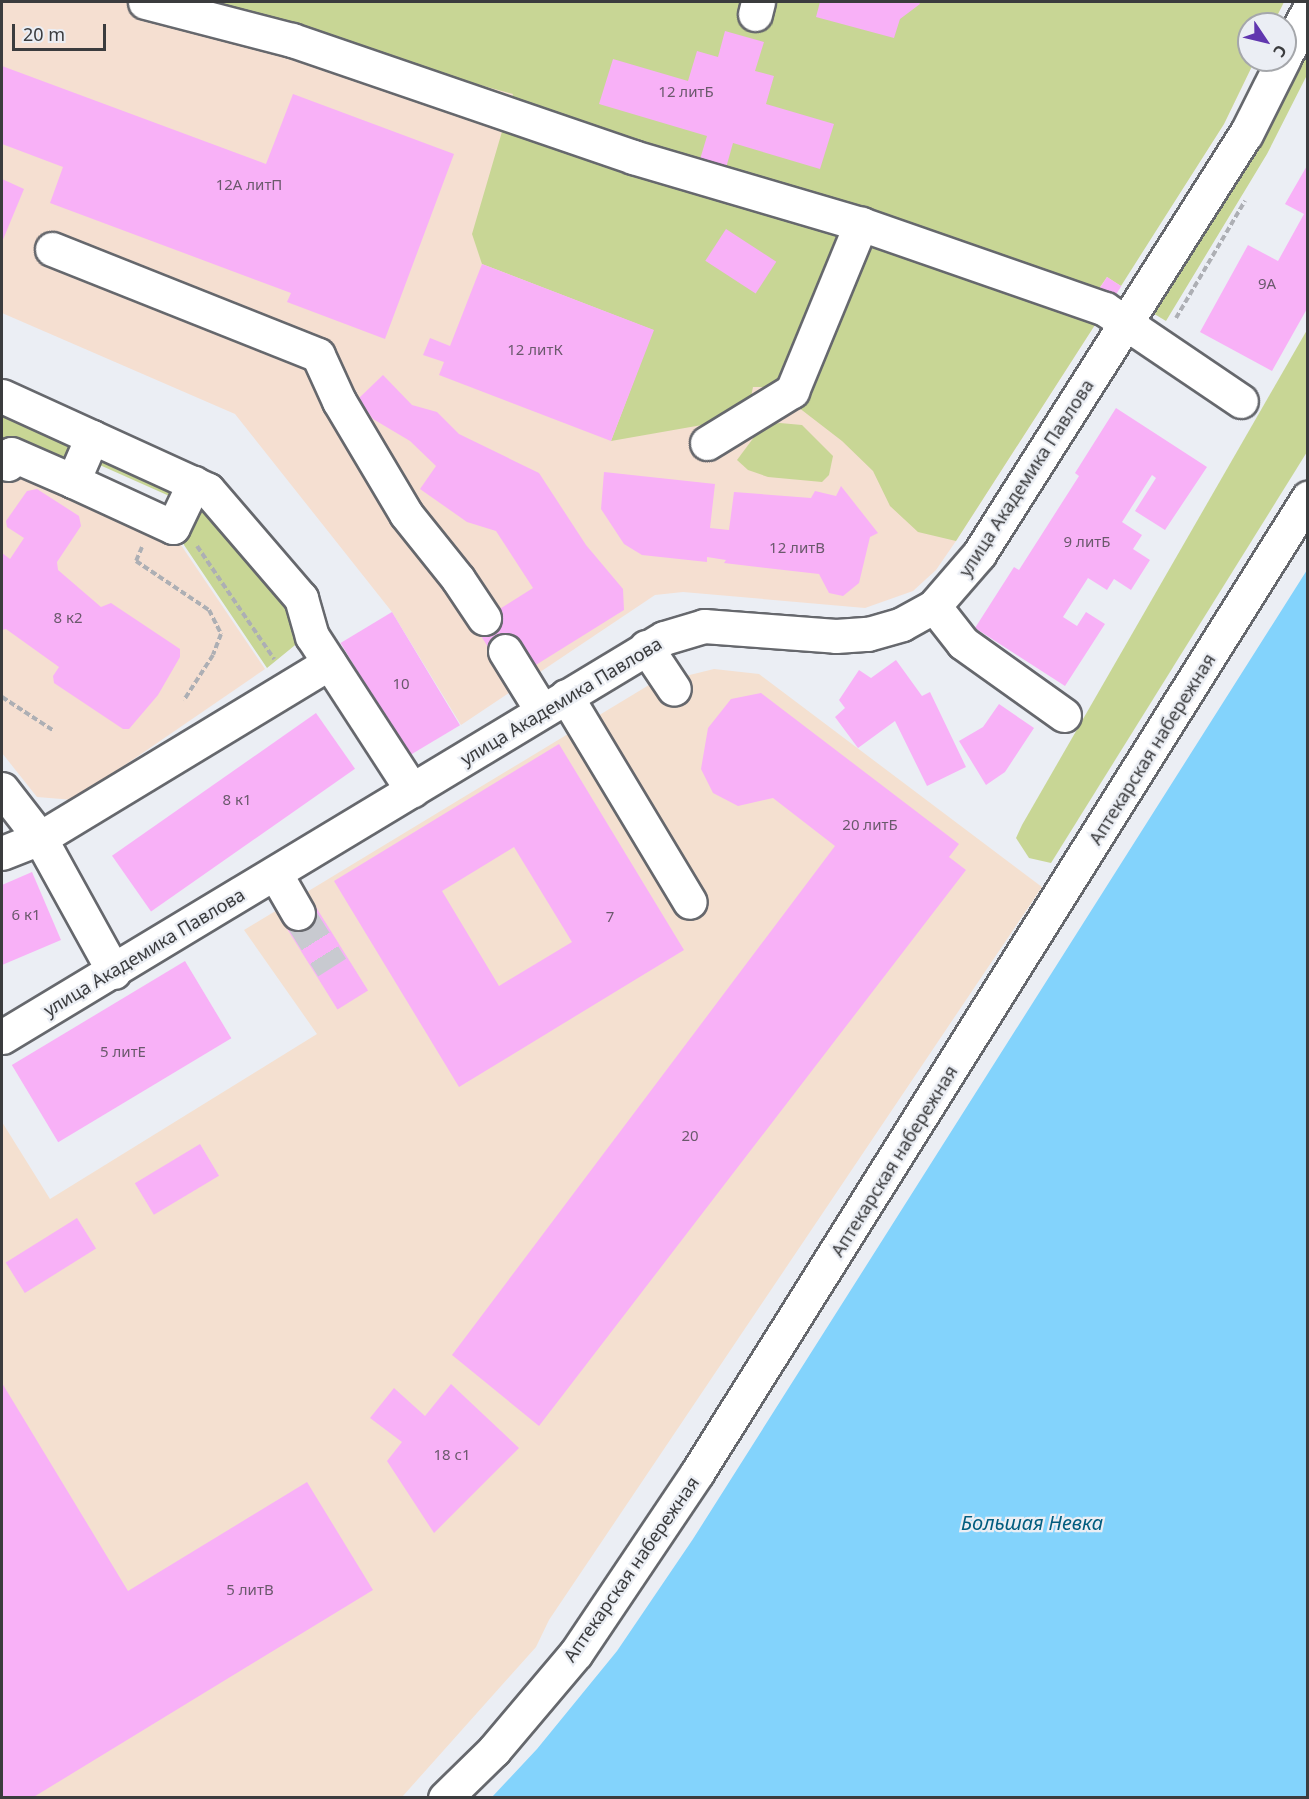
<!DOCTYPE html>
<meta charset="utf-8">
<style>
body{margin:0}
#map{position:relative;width:1309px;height:1799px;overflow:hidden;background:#ebeef4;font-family:"Noto Sans",sans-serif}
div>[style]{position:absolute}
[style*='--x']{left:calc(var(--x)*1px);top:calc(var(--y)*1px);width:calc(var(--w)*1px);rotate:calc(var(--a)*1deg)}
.commercial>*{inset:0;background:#f4e0d0}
.education>*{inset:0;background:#f5dfd1}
.green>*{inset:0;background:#c8d695;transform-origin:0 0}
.water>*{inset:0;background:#83d3fc}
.building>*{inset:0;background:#f8b1f7;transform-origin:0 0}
.minor-tunnel>*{height:33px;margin-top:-16.5px;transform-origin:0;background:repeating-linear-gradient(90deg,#c8cad0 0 33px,transparent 0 49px)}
.path>*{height:4px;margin-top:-2px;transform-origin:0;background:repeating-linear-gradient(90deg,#adafb4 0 6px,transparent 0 9px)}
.roads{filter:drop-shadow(2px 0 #66686d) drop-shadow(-2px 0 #66686d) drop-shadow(0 2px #66686d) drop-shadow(0 -2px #66686d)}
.minor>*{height:33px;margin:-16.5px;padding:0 16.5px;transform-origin:16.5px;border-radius:16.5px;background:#fff}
span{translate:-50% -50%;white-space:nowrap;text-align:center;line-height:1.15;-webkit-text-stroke:4.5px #ebeef4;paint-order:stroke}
.number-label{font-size:15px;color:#6a596c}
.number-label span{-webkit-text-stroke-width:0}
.street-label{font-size:18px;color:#3b3c3e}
.water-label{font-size:20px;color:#025d7f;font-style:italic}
.frame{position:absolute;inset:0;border:3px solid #3b3c3e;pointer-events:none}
.north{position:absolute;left:1237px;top:12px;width:60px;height:60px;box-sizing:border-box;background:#ebeef4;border:2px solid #a5a7ab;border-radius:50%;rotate:125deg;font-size:16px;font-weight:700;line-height:24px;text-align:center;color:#3b3c3e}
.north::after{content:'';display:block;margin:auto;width:21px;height:27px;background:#6137af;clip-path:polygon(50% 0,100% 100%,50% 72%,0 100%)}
.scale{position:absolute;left:12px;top:24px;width:94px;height:27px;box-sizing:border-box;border:3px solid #3b3c3e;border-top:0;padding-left:8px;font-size:18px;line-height:21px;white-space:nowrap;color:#3b3c3e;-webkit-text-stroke:4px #ebeef4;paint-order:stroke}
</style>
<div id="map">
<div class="commercial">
<i style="clip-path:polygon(714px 669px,759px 674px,1042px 887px,549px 1620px,536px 1647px,402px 1797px,2px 1797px,2px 1122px,50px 1199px,317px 1034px,244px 930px,649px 685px)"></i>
</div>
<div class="education">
<i style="clip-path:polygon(2px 2px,1284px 2px,1273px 24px,1249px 24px,1249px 60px,1255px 60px,1224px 124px,956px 541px,936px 570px,913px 591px,865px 608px,683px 592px,655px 595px,461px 725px,392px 612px,235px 414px,2px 313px)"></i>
<i style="clip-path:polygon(2px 461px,152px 528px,181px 545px,265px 669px,74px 800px,37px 797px,2px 753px)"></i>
</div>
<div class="green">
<i style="clip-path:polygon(176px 2px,1284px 2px,1273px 24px,1249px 24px,1249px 60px,1255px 60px,1224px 124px,1121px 286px,1107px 277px,1098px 290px,1111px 300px,956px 541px,918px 532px,890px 506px,873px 471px,842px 441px,772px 387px,753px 387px,748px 412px,702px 425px,611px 441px,653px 330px,482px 264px,472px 234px,513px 94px)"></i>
<i style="clip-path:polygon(1307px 48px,1307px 75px,1267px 154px,1166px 321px,1151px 312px,1257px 146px)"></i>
<i style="clip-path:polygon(1307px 330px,1307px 452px,1051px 863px,1029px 858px,1016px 838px,1022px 825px)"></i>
<i style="clip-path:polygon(2px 403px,86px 440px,68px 478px,2px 461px)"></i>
<i style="clip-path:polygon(780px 423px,802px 425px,833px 456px,829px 475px,822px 482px,768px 477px,748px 470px,737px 460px,763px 425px)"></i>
<i style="left:92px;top:443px;width:107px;height:17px;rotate:24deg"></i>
<i style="clip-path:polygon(196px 489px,296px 603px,305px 637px,267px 668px,182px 542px,174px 537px)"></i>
</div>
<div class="water">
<i style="clip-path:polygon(1307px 570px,1307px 1797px,492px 1797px,537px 1749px,617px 1651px,693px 1539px)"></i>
</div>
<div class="building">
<i style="clip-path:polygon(820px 2px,919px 2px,920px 4px,900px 19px,894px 38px,816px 17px)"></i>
<i style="clip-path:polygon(725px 31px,764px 42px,755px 71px,774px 76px,766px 104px,834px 124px,820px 169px,733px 143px,724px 175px,698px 166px,707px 136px,599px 104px,613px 59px,688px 81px,697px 51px,718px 57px)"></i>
<i style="clip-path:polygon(2px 66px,266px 164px,293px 94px,454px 154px,385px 339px,287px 302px,291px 293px,50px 203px,63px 167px,2px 144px)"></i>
<i style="clip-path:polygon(1308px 164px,1308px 307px,1272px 371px,1200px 332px,1248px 245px,1278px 261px,1304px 214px,1285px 204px)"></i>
<i style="clip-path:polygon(2px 179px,24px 189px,2px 242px)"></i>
<i style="left:726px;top:229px;width:60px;height:38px;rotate:33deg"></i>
<i style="clip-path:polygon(482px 264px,654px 330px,611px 441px,439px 375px,444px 362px,423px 355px,430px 338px,450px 346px)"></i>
<i style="left:1107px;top:277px;width:17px;height:16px;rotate:33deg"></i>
<i style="clip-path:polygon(383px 375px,412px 405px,437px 412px,459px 434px,539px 473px,586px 545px,623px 589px,624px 610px,531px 668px,495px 658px,474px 625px,533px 588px,496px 531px,467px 522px,420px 489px,436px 466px,410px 441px,373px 419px,358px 399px)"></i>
<i style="clip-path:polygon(1116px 408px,1207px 467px,1165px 530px,1135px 511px,1156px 478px,1152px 475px,1122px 522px,1142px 535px,1133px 549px,1150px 560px,1131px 590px,1114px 579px,1107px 590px,1088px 578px,1063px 617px,1077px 626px,1086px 612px,1105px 624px,1065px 686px,975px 628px,1014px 567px,1019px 570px,1079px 476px,1075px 473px)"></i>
<i style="clip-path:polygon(604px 472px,715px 484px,710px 528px,729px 530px,734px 492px,811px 498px,815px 491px,836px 496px,841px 486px,878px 533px,870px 537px,859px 583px,843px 596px,829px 593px,819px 574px,724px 563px,726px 560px,707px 557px,707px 562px,642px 555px,624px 544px,601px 509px)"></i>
<i style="clip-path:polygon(37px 489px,79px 516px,81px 526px,57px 562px,58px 570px,101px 607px,111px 603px,180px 649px,180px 657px,158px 695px,129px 729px,123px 729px,54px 683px,53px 676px,59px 667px,6px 629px,2px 630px,2px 553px,10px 559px,24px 538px,7px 527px,6px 521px,27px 491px)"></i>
<i style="left:392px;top:612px;width:132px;height:60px;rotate:59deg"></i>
<i style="clip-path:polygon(896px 660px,922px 696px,930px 692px,966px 767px,927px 786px,895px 721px,858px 748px,835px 717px,845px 708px,839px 700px,859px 670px,871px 678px)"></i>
<i style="clip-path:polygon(761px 693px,959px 844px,949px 857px,966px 870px,539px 1426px,452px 1355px,835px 846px,773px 798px,738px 806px,713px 793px,701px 769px,708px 728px,731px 699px)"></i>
<i style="clip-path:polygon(999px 704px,1034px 728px,1005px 772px,986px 785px,959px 741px,983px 727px)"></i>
<i style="left:316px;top:713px;width:68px;height:249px;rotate:55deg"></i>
<i style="clip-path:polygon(evenodd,559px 744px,684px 950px,459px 1087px,334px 881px,559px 744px,514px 847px,572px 942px,499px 986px,442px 891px,514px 847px)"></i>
<i style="clip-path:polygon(32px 872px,61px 940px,2px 965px,2px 885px)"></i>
<i style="left:314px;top:904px;width:102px;height:36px;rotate:58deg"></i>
<i style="left:185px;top:961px;width:90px;height:202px;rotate:59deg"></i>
<i style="left:200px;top:1144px;width:37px;height:76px;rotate:59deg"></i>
<i style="left:77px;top:1218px;width:36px;height:84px;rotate:58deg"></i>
<i style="clip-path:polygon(2px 1383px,128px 1591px,307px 1482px,373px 1590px,32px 1798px,2px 1798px)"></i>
<i style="clip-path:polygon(451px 1384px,519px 1448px,434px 1533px,387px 1461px,402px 1442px,370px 1418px,394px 1388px,425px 1416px)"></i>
</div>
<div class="minor-tunnel">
<i style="--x:298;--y:913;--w:64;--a:57.8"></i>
</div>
<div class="path">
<i style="--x:1176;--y:318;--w:136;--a:-59.5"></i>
<i style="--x:197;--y:546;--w:137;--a:55.7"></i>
<i style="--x:142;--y:547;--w:15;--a:113"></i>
<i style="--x:136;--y:561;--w:88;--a:33.9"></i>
<i style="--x:209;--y:610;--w:27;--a:63"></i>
<i style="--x:221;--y:634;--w:22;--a:111"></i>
<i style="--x:213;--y:655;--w:54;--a:122.8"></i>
<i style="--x:2;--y:697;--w:62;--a:33.2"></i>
</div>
<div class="roads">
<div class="minor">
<i style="--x:145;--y:2;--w:152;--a:14.5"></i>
<i style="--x:292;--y:40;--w:361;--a:18.9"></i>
<i style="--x:633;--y:157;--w:238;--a:16.4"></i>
<i style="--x:861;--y:224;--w:258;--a:19.2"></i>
<i style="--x:1105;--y:309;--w:164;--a:34.1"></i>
<i style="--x:755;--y:14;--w:12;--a:-76"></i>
<i style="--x:1285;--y:56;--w:51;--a:-62.9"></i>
<i style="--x:52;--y:249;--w:286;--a:21.7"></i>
<i style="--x:318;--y:355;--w:51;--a:65.5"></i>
<i style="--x:339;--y:401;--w:131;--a:59.3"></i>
<i style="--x:406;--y:514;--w:83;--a:51.3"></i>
<i style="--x:458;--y:579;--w:47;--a:56.3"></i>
<i style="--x:2;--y:396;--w:226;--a:24.5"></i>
<i style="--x:208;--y:490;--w:143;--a:49.3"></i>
<i style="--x:301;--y:598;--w:40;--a:74"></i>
<i style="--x:312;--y:636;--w:184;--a:57"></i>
<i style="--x:707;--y:443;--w:100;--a:-31.5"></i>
<i style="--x:792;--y:391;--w:181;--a:-67.6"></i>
<i style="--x:8;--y:464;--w:10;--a:-73"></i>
<i style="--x:11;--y:454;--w:68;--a:23.5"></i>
<i style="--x:73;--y:481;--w:48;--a:-66.6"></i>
<i style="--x:73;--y:481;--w:110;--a:24.7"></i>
<i style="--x:173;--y:527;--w:49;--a:-64.5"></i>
<i style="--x:934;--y:606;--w:47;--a:51.9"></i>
<i style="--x:963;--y:643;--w:124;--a:35.5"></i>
<i style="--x:646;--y:647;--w:50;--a:56.3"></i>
<i style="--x:505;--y:651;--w:70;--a:58.3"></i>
<i style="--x:566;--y:696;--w:240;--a:59"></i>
<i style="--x:2;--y:789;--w:62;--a:52.2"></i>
<i style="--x:40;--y:838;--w:153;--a:61.1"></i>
<i style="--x:2;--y:853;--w:41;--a:-21.5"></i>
<i style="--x:40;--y:838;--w:338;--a:-31.2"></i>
<i style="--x:275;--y:873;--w:46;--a:60.1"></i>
<i style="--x:2;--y:1037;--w:773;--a:-31.08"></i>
<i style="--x:664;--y:638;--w:42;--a:-16.7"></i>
<i style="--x:704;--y:626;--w:132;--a:4.3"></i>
<i style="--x:836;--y:636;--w:32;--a:-4"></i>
<i style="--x:868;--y:634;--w:35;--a:-16"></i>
<i style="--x:902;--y:624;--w:37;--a:-29"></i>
<i style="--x:934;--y:606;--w:69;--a:-49.1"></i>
<i style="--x:979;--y:554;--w:498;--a:-57.6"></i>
<i style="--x:1246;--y:134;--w:83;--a:-63.4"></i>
<i style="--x:445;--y:1798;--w:69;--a:-44.4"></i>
<i style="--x:494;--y:1750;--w:127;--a:-49.8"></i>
<i style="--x:576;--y:1653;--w:217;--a:-56.1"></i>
<i style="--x:697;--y:1473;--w:1151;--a:-57.93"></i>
</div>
</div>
<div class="number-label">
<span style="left:686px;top:92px">12 литБ</span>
<span style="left:249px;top:185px">12А литП</span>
<span style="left:1267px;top:284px">9А</span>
<span style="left:535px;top:350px">12 литК</span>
<span style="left:1087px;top:542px">9 литБ</span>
<span style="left:797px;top:548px">12 литВ</span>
<span style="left:68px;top:618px">8 к2</span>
<span style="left:401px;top:684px">10</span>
<span style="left:237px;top:800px">8 к1</span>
<span style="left:870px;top:825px">20 литБ</span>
<span style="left:26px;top:915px">6 к1</span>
<span style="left:610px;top:917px">7</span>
<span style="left:123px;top:1052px">5 литЕ</span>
<span style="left:690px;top:1136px">20</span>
<span style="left:452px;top:1455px">18 с1</span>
<span style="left:250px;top:1590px">5 литВ</span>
</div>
<div class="street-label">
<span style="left:1026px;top:478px;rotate:-57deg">улица Академика Павлова</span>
<span style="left:561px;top:701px;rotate:-31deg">улица Академика Павлова</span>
<span style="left:1152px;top:749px;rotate:-58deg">Аптекарская набережная</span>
<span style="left:144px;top:952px;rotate:-31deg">улица Академика Павлова</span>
<span style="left:894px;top:1161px;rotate:-58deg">Аптекарская набережная</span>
<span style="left:631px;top:1569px;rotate:-55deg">Аптекарская набережная</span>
</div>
<div class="water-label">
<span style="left:1032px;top:1522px">Большая Невка</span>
</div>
<div class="frame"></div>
<div class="north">С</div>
<div class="scale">20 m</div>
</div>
